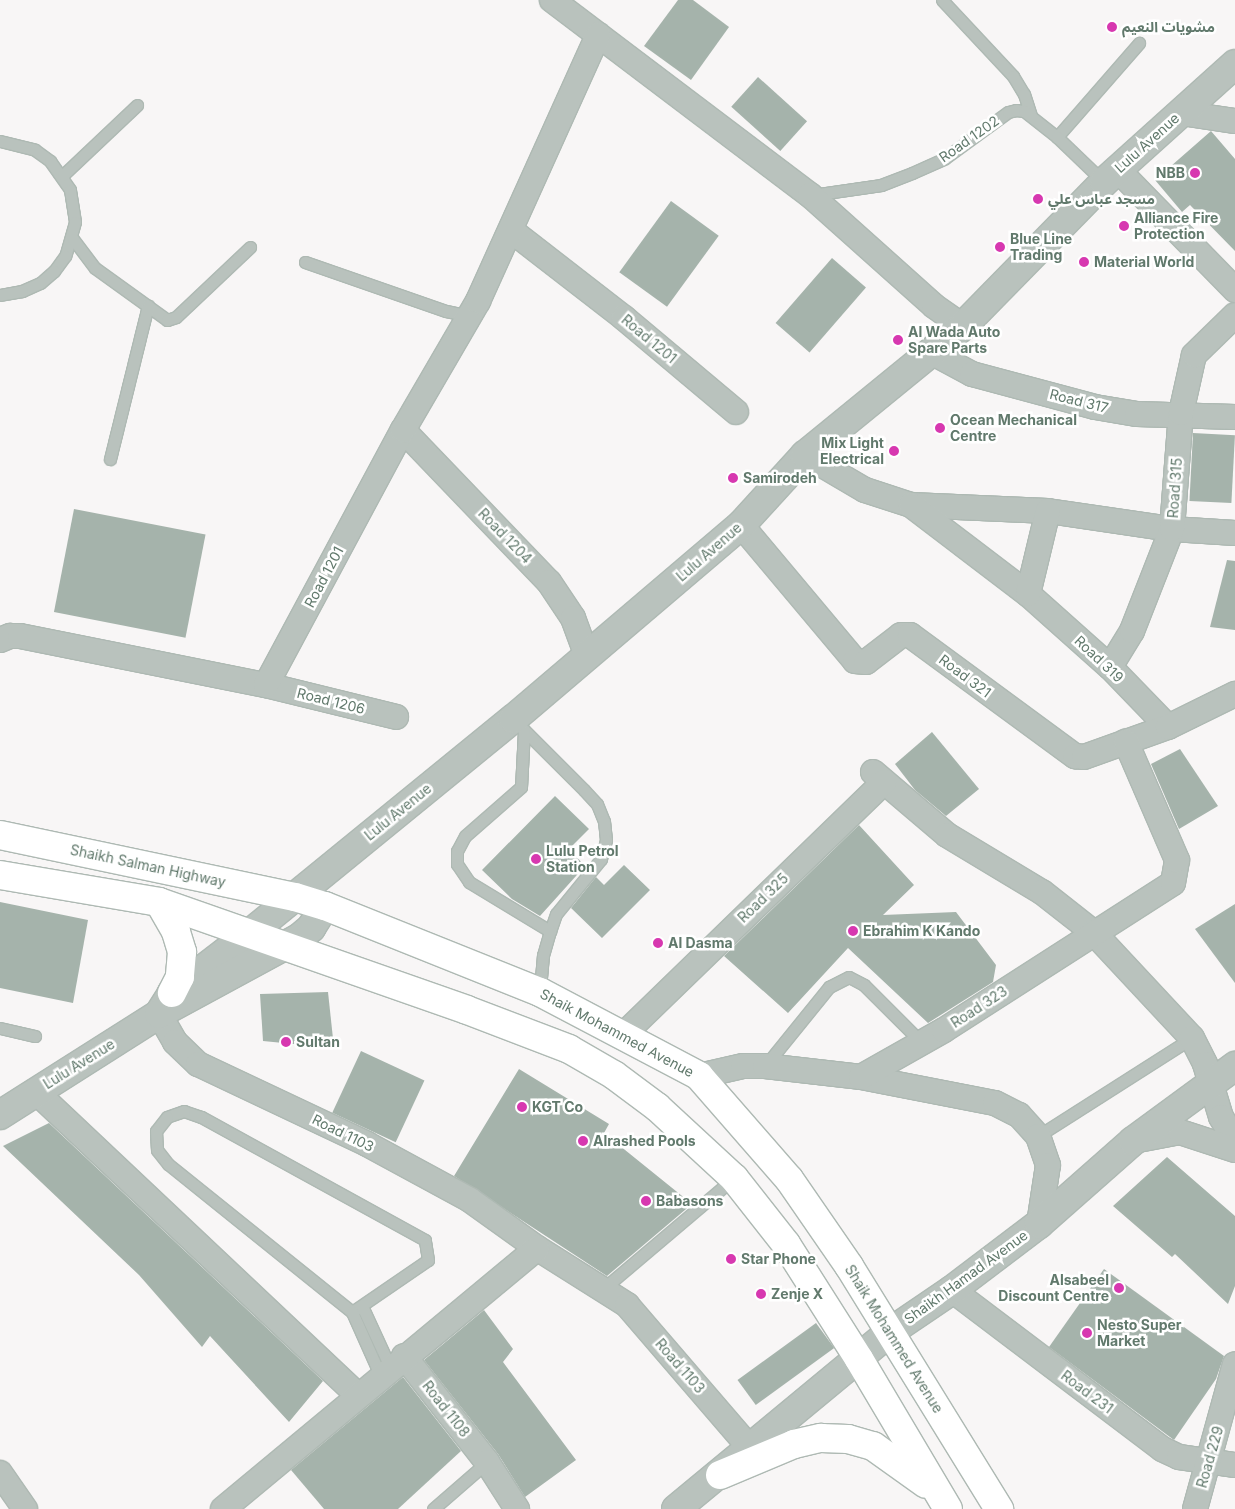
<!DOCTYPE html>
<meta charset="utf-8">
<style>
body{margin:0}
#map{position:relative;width:1235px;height:1509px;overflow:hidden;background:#f8f6f6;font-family:Inter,"Noto Sans Arabic",sans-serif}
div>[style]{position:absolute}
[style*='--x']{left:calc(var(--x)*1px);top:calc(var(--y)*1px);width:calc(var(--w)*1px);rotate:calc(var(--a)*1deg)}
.building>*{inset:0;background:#a5b3ab;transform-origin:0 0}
.roads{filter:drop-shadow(1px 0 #aeb9b3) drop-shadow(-1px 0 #aeb9b3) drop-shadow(0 1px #aeb9b3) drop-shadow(0 -1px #aeb9b3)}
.service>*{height:11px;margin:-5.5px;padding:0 5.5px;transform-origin:5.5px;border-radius:5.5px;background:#b9c2bd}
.minor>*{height:24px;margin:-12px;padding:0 12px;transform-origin:12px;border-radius:12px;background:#b9c2bd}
.tertiary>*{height:28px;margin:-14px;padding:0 14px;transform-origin:14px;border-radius:14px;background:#b9c2bd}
.secondary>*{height:28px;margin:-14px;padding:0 14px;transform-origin:14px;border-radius:14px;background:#fff}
.dots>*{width:14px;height:14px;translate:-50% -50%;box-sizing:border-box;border:2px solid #fff;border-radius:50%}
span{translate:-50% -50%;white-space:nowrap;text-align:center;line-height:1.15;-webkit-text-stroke:5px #fff;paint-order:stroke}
.poi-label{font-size:14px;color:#61796c;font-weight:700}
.left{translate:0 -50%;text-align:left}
.right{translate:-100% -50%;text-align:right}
.street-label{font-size:14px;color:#61796c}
</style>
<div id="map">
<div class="building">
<i style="clip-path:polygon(678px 0,693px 0,729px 27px,691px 80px,644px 46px)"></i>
<i style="left:758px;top:77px;width:66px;height:40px;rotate:42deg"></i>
<i style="clip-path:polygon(1211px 131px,1235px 159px,1235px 251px,1190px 205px,1182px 212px,1155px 180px)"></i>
<i style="left:671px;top:201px;width:59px;height:88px;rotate:36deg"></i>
<i style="left:832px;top:258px;width:45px;height:86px;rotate:41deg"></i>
<i style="left:1193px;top:433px;width:42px;height:68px;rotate:3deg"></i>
<i style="left:74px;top:509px;width:134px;height:105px;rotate:11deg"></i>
<i style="clip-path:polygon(1227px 560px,1235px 561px,1235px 630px,1210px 627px)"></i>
<i style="clip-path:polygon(932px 732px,979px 789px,946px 816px,915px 790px,895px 764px)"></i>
<i style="clip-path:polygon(1180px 749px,1218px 806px,1179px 829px,1151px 764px)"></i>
<i style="clip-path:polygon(555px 796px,589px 829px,569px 849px,585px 866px,540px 916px,512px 899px,482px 870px)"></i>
<i style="clip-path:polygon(859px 825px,914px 885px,883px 915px,956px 912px,996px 965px,993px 982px,928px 1023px,848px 948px,788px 1013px,724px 956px)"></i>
<i style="clip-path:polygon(624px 865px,650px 890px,602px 938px,571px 908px,596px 877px,604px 885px)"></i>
<i style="clip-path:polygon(0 902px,88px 920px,73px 1003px,0 988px)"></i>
<i style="clip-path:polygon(1235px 904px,1235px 983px,1195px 929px)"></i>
<i style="clip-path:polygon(328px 992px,334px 1048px,263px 1041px,260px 994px)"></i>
<i style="left:361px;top:1051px;width:70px;height:68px;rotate:25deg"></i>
<i style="clip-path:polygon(519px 1069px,609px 1124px,604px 1133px,692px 1204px,607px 1276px,454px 1176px)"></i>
<i style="clip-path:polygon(49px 1123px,323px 1381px,289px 1422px,210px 1336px,202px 1347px,139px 1275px,3px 1146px)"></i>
<i style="clip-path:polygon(1167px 1157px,1235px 1216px,1235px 1286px,1228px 1304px,1175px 1254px,1172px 1257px,1113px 1206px)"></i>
<i style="clip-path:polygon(1104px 1269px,1224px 1356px,1216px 1379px,1174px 1440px,1049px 1347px)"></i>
<i style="clip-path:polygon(484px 1310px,513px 1349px,503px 1362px,576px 1460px,525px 1497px,498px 1454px,424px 1360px)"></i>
<i style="left:816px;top:1323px;width:31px;height:97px;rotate:54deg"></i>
<i style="clip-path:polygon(403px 1377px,461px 1451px,398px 1509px,324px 1509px,291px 1470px)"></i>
</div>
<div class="roads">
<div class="service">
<i style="--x:942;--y:0;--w:104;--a:46.9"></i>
<i style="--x:1013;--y:76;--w:21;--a:59"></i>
<i style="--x:1024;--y:94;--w:23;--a:72"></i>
<i style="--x:1057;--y:137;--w:125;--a:-48.9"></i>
<i style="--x:0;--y:141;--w:36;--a:14"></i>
<i style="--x:35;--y:150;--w:19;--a:36"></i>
<i style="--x:50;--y:161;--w:35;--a:55"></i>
<i style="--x:70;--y:190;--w:32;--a:81"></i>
<i style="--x:75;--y:222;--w:35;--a:106"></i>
<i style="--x:65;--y:256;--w:19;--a:126"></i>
<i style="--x:54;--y:271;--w:18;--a:139"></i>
<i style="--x:40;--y:283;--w:20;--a:156"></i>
<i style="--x:22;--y:291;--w:22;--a:170"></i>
<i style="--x:63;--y:175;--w:102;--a:-43.4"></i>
<i style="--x:812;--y:195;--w:70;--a:-8.2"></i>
<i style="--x:881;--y:185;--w:33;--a:-21"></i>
<i style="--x:912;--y:173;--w:36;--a:-24"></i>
<i style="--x:945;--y:158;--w:78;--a:-36.1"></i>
<i style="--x:1008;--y:112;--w:8;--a:-14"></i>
<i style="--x:1016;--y:110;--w:8;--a:7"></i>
<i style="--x:1024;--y:111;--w:42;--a:38.2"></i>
<i style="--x:1057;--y:137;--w:65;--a:43.8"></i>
<i style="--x:73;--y:239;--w:36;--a:53"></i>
<i style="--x:95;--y:268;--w:89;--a:35.8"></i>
<i style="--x:167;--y:320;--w:9;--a:-18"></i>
<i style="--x:176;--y:317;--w:102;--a:-43.4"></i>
<i style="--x:305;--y:262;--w:149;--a:19.2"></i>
<i style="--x:446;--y:311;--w:25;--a:12"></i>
<i style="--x:110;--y:459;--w:158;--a:-76.1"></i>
<i style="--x:513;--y:719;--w:100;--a:45"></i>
<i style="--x:584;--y:790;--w:19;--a:47"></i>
<i style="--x:597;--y:804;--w:18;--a:68"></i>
<i style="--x:604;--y:821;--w:19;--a:84"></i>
<i style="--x:606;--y:840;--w:20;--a:105"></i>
<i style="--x:601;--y:859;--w:71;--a:129.3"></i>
<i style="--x:556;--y:914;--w:18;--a:109"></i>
<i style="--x:550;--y:931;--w:25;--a:106"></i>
<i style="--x:543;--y:955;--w:37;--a:95"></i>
<i style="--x:524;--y:730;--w:57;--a:93"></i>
<i style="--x:521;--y:787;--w:74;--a:138.8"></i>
<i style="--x:465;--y:836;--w:17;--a:118"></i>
<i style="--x:457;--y:851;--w:13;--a:90"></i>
<i style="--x:457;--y:864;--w:22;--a:56"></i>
<i style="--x:469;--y:882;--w:95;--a:31.2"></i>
<i style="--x:0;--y:1028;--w:36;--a:13"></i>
<i style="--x:765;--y:1066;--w:102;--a:-51"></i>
<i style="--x:829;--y:987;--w:22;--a:-27"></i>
<i style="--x:849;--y:977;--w:17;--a:28"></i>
<i style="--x:864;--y:985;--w:82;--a:45"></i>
<i style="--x:1038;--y:1136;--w:183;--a:-32.5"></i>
<i style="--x:603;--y:1289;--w:172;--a:-40.3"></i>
<i style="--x:362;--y:1306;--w:69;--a:65.3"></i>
<i style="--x:352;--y:1312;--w:92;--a:-34.4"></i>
<i style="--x:428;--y:1260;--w:20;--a:-99"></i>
<i style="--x:425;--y:1240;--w:256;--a:-151.2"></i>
<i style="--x:201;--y:1117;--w:18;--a:-161"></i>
<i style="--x:184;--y:1111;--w:18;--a:161"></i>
<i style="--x:167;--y:1117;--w:18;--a:128"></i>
<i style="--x:156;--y:1131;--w:19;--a:87"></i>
<i style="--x:157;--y:1150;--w:18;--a:52"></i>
<i style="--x:168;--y:1164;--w:236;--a:38.8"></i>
<i style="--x:352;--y:1312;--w:71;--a:66"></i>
<i style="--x:433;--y:1509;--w:72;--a:-41"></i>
</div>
<div class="minor">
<i style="--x:552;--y:0;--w:323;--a:37.1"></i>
<i style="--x:810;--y:195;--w:166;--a:41.8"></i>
<i style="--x:934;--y:306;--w:35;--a:35"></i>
<i style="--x:1181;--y:113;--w:55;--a:8.4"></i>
<i style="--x:1118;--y:170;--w:168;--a:45.7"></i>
<i style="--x:512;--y:231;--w:142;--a:37.8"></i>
<i style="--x:624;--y:318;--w:146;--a:40"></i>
<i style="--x:931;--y:352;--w:47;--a:28.2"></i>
<i style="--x:972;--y:374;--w:127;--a:15"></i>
<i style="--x:1095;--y:407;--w:43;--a:9.5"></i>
<i style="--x:1137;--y:414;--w:98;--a:1.8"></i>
<i style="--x:403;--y:430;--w:211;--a:46.2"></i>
<i style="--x:549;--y:582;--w:43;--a:56.3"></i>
<i style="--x:573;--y:618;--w:40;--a:69.8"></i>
<i style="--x:805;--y:455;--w:69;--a:30.3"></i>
<i style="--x:865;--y:490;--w:48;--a:18.1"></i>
<i style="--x:911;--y:505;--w:137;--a:2.5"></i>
<i style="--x:1048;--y:511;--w:125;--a:8.3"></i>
<i style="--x:1172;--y:529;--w:63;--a:3.6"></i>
<i style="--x:911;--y:505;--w:147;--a:37.3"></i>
<i style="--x:1028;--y:594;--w:110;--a:41.7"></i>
<i style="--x:1110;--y:667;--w:83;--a:46"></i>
<i style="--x:741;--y:525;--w:177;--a:50"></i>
<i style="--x:855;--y:661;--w:11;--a:5"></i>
<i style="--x:866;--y:662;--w:44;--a:-37.6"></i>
<i style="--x:901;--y:635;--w:9;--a:0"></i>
<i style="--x:910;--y:635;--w:205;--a:36.3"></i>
<i style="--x:1075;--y:756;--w:9;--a:6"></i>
<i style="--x:1084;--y:757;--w:89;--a:-19.7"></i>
<i style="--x:1168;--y:727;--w:75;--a:-26.2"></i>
<i style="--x:1028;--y:594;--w:85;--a:-76.5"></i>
<i style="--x:0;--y:640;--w:11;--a:-22"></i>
<i style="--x:10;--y:636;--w:10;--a:0"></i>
<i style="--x:20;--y:636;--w:251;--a:11.3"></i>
<i style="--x:266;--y:685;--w:134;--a:13.8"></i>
<i style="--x:1110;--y:667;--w:42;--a:-58.6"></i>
<i style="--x:1132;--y:631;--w:110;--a:-68.6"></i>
<i style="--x:1172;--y:529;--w:116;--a:-85.6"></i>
<i style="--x:1181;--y:413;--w:59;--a:-77.4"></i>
<i style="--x:1194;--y:355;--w:57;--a:-44.3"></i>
<i style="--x:266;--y:685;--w:289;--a:-61.8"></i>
<i style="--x:403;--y:430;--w:149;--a:-59.8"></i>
<i style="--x:478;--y:301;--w:292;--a:-65.7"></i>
<i style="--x:873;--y:772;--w:97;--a:40.4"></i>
<i style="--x:947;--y:835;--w:111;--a:31"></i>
<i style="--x:1042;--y:892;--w:65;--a:38.1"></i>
<i style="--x:1093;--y:932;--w:145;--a:47"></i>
<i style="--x:1192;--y:1038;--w:29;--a:63"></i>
<i style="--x:1205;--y:1064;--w:55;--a:73.2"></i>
<i style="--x:1221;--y:1117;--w:27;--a:59"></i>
<i style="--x:159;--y:1014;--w:32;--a:60"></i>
<i style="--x:175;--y:1042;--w:32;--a:44"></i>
<i style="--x:198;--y:1064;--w:187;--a:25.3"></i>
<i style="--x:367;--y:1144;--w:117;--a:28.5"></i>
<i style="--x:470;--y:1200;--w:82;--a:35.6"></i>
<i style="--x:537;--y:1248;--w:107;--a:32.3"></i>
<i style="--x:627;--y:1305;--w:190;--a:49.3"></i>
<i style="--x:622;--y:1036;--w:365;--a:-44.1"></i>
<i style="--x:699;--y:1076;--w:45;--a:-12.8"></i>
<i style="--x:743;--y:1066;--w:22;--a:0"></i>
<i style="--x:765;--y:1066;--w:97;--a:6.5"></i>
<i style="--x:861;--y:1077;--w:136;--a:11"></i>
<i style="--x:995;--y:1103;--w:27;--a:27"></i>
<i style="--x:1019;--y:1115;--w:28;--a:48"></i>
<i style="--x:1038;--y:1136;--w:31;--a:71"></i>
<i style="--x:1048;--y:1165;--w:60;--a:98.7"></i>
<i style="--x:861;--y:1077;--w:95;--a:-29.5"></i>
<i style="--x:944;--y:1030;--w:272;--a:-32.7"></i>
<i style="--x:1173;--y:883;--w:23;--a:-80"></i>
<i style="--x:1177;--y:860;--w:129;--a:-113.4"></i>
<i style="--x:35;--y:1091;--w:444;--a:43.3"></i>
<i style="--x:1133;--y:1141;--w:48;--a:-10.8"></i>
<i style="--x:1180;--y:1132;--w:58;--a:18.1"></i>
<i style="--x:952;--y:1290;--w:263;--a:37.1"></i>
<i style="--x:1162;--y:1449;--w:19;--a:25"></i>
<i style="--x:1179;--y:1457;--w:57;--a:8.1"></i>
<i style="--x:404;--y:1356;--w:135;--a:51.9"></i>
<i style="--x:487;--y:1462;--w:56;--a:57.4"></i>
<i style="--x:0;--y:1473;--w:44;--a:55.2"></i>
<i style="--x:223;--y:1509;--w:408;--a:-39.7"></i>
<i style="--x:1195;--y:1509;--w:150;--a:-74.6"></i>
</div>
<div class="tertiary">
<i style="--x:159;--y:1014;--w:25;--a:-58"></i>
<i style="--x:172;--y:993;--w:97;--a:-37.5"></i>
<i style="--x:249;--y:934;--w:340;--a:-39.2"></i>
<i style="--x:513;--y:719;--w:299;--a:-40.4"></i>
<i style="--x:741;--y:525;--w:95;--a:-47.6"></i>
<i style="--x:805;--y:455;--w:204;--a:-39.2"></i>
<i style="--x:963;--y:326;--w:202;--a:-45.6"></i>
<i style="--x:1104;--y:182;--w:176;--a:-42"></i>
<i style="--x:0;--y:1115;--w:188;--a:-32.4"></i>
<i style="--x:159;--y:1014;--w:159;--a:-28.5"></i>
<i style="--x:299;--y:938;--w:16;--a:-40"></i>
<i style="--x:311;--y:928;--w:26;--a:-58"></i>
<i style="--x:676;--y:1509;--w:278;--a:-39.6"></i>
<i style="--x:890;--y:1332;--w:75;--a:-34.1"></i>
<i style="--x:952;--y:1290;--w:109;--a:-37.2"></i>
<i style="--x:1039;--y:1224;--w:125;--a:-41.4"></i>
<i style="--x:1133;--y:1141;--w:127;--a:-36.3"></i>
</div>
<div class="secondary">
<i style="--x:0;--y:835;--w:301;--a:11.9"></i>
<i style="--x:295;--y:897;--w:31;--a:17"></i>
<i style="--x:325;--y:906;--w:232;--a:21.8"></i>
<i style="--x:540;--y:992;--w:180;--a:27.8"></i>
<i style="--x:699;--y:1076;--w:137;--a:48.9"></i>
<i style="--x:789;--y:1179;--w:106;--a:55.4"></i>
<i style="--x:849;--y:1266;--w:286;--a:58.3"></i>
<i style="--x:0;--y:875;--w:161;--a:9.6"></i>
<i style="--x:159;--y:902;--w:326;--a:19.3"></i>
<i style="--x:467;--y:1010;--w:109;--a:20.9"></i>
<i style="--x:569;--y:1049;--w:52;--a:30"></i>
<i style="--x:614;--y:1075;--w:54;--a:36.7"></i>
<i style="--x:657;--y:1107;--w:105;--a:42.7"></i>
<i style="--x:734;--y:1178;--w:84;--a:51.8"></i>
<i style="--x:786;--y:1244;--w:136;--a:57.6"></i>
<i style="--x:859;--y:1359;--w:174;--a:59.3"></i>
<i style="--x:159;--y:902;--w:34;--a:60"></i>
<i style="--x:176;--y:932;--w:21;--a:73"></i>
<i style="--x:182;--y:952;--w:25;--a:95"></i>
<i style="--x:180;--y:977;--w:18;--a:117"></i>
<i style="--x:720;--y:1475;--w:80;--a:-22.7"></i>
<i style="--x:794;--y:1444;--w:28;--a:-13"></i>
<i style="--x:821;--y:1438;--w:27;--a:2"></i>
<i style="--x:848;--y:1439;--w:26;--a:16"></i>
<i style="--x:873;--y:1446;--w:65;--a:35.6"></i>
</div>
</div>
<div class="dots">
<i style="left:1112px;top:27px;background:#d738b0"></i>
<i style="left:1195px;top:173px;background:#d738b0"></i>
<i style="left:1038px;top:199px;background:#d738b0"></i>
<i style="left:1124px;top:226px;background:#d738b0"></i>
<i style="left:1000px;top:247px;background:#d738b0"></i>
<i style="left:1084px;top:262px;background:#d738b0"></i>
<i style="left:898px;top:340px;background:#d738b0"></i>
<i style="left:940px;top:428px;background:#d738b0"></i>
<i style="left:894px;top:451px;background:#d738b0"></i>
<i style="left:733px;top:478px;background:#d738b0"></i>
<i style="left:536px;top:859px;background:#d738b0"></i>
<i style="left:853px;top:931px;background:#d738b0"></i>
<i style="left:658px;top:943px;background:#d738b0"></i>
<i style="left:286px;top:1042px;background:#d738b0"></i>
<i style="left:522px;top:1107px;background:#d738b0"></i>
<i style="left:583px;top:1141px;background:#d738b0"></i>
<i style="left:646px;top:1201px;background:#d738b0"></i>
<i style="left:731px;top:1259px;background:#d738b0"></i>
<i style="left:1119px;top:1288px;background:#d738b0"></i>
<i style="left:761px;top:1294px;background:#d738b0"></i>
<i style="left:1087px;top:1333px;background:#d738b0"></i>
</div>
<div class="poi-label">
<span class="left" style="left:1122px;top:27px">مشويات النعيم</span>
<span class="right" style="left:1185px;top:173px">NBB</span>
<span class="left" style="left:1048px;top:199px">مسجد عباس علي</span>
<span class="left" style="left:1134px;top:226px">Alliance Fire<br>Protection</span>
<span class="left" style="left:1010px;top:247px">Blue Line<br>Trading</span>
<span class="left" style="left:1094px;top:262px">Material World</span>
<span class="left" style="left:908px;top:340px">Al Wada Auto<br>Spare Parts</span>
<span class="left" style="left:950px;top:428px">Ocean Mechanical<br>Centre</span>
<span class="right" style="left:884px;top:451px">Mix Light<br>Electrical</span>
<span class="left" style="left:743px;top:478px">Samirodeh</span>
<span class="left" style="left:546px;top:859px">Lulu Petrol<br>Station</span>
<span class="left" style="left:863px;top:931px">Ebrahim K Kando</span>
<span class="left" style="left:668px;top:943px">Al Dasma</span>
<span class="left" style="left:296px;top:1042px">Sultan</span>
<span class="left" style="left:532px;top:1107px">KGT Co</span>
<span class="left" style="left:593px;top:1141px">Alrashed Pools</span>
<span class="left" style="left:656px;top:1201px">Babasons</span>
<span class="left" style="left:741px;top:1259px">Star Phone</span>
<span class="right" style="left:1109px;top:1288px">Alsabeel<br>Discount Centre</span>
<span class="left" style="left:771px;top:1294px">Zenje X</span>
<span class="left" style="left:1097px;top:1333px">Nesto Super<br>Market</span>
</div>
<div class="street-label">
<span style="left:969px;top:139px;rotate:-35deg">Road 1202</span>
<span style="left:1147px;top:143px;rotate:-42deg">Lulu Avenue</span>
<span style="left:649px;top:339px;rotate:40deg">Road 1201</span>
<span style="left:1079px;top:401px;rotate:14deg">Road 317</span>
<span style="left:1175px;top:488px;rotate:-86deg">Road 315</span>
<span style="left:505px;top:536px;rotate:46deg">Road 1204</span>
<span style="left:709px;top:552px;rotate:-41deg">Lulu Avenue</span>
<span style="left:324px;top:577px;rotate:-62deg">Road 1201</span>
<span style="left:1099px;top:659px;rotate:43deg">Road 319</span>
<span style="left:965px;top:676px;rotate:37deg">Road 321</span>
<span style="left:331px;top:701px;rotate:14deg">Road 1206</span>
<span style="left:398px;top:812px;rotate:-39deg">Lulu Avenue</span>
<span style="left:148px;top:866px;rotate:12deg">Shaikh Salman Highway</span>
<span style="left:763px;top:898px;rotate:-44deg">Road 325</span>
<span style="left:979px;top:1007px;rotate:-33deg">Road 323</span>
<span style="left:617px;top:1033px;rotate:28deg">Shaik Mohammed Avenue</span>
<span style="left:79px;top:1064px;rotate:-32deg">Lulu Avenue</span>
<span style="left:343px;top:1133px;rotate:26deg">Road 1103</span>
<span style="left:966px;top:1277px;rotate:-36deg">Shaikh Hamad Avenue</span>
<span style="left:894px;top:1339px;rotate:58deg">Shaik Mohammed Avenue</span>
<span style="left:680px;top:1366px;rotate:49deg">Road 1103</span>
<span style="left:1087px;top:1392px;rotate:37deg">Road 231</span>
<span style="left:446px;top:1409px;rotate:52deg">Road 1108</span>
<span style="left:1210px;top:1457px;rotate:-74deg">Road 229</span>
</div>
</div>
